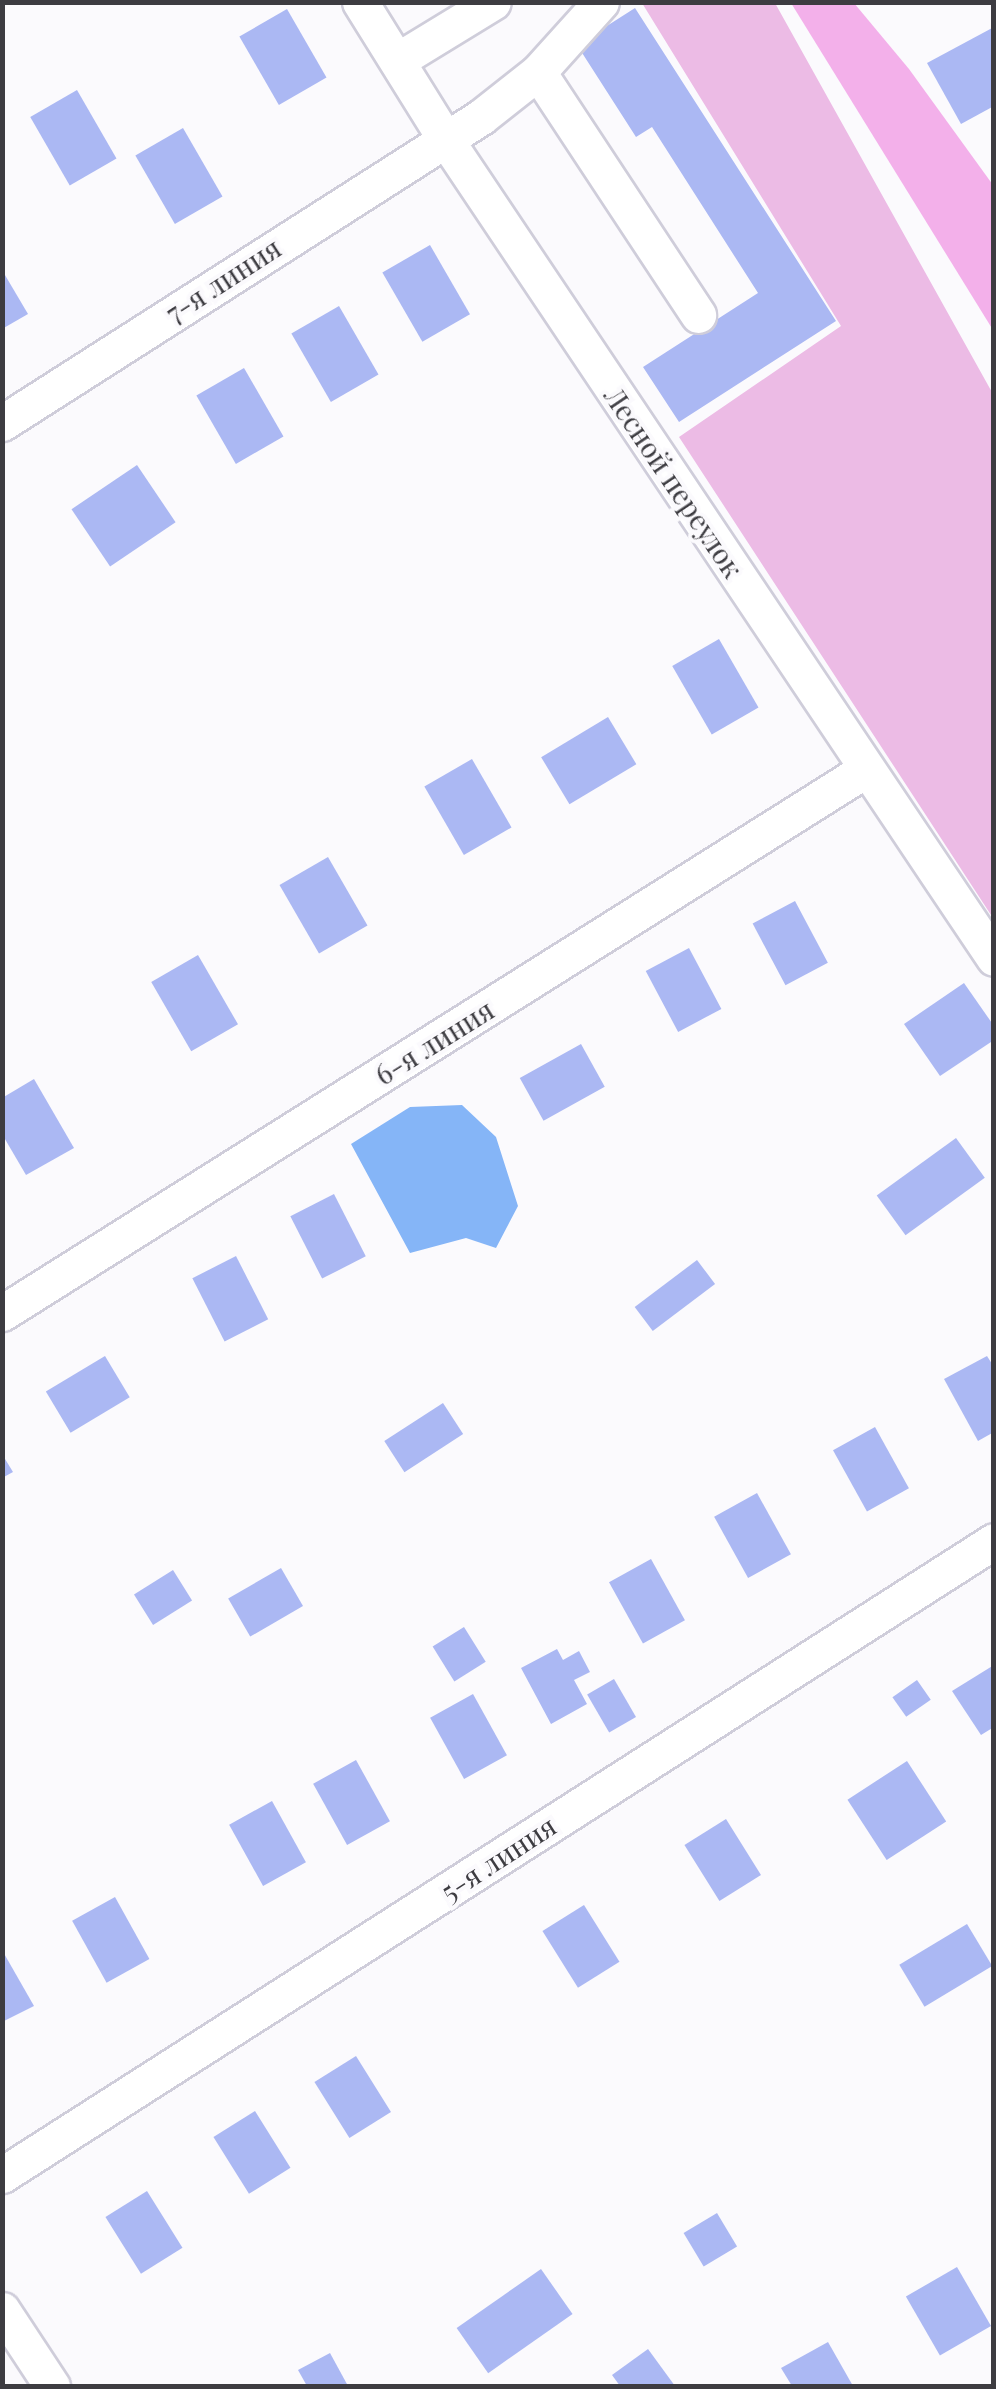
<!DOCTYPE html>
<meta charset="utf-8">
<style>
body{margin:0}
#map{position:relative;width:996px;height:2389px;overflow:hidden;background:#fbfafd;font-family:"Playfair Display",serif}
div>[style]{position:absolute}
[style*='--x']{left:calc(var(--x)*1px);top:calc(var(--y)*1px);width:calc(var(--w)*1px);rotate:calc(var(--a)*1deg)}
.green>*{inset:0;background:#ecbbe5}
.forest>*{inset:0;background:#f3b0ea}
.water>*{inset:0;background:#85b5f7}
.building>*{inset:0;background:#abb8f3;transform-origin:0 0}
.roads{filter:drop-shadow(2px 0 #cfcdda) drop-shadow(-2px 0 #cfcdda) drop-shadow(0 2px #cfcdda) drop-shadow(0 -2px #cfcdda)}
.minor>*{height:35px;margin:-17.5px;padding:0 17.5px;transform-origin:17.5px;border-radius:17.5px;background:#fff}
span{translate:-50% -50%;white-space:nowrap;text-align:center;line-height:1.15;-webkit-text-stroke:8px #fbfafd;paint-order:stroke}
.street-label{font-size:28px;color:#3d3c41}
.frame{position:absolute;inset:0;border:5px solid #3d3c41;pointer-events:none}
</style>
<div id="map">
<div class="green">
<i style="clip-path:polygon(642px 3px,775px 3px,993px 394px,993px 918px,679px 437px,841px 326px)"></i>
</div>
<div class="forest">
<i style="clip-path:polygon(791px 3px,854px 3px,909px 69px,993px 185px,993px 330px)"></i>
</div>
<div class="water">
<i style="clip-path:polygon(462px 1105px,496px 1137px,518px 1206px,496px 1248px,466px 1238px,410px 1253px,351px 1144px,410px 1107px)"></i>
</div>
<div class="building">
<i style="clip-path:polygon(635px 8px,836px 321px,679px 422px,643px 367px,758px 293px,652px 127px,636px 137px,577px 45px)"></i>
<i style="left:287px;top:9px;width:79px;height:55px;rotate:60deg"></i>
<i style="clip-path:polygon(994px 27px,994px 106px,961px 124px,927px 63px)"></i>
<i style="left:77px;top:90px;width:79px;height:54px;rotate:60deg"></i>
<i style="left:183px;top:128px;width:79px;height:55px;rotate:60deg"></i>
<i style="left:430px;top:245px;width:80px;height:55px;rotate:60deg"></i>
<i style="clip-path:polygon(2px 270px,28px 314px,2px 329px)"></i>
<i style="left:339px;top:306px;width:79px;height:55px;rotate:60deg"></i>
<i style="left:244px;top:368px;width:79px;height:55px;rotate:60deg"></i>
<i style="left:137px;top:465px;width:69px;height:79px;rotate:56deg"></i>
<i style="left:719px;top:639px;width:79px;height:54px;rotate:60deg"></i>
<i style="left:608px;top:717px;width:55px;height:78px;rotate:59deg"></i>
<i style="left:472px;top:759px;width:79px;height:55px;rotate:60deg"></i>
<i style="left:328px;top:857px;width:79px;height:56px;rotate:60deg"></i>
<i style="left:795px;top:901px;width:70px;height:48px;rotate:62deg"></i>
<i style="left:689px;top:948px;width:69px;height:49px;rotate:62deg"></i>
<i style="left:198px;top:955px;width:80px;height:54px;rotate:60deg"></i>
<i style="clip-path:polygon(964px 983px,994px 1026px,994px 1040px,940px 1076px,904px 1024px)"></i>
<i style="left:581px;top:1044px;width:49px;height:70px;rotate:61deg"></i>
<i style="clip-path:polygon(34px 1079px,74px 1148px,26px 1175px,2px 1134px,2px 1098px)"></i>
<i style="left:956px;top:1138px;width:49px;height:98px;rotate:54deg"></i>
<i style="left:334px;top:1194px;width:70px;height:49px;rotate:63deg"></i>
<i style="left:236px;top:1256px;width:71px;height:49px;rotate:63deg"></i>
<i style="left:697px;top:1260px;width:30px;height:78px;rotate:53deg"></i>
<i style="left:105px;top:1356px;width:48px;height:69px;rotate:59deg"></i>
<i style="clip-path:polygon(987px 1356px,994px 1367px,994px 1432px,978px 1441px,944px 1379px)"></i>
<i style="left:443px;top:1403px;width:37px;height:70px;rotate:57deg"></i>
<i style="left:875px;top:1427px;width:70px;height:48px;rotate:61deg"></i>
<i style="clip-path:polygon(2px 1454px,13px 1472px,2px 1478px)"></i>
<i style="left:757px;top:1493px;width:70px;height:49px;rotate:61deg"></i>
<i style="left:651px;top:1559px;width:70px;height:48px;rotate:61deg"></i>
<i style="left:281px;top:1568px;width:44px;height:61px;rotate:60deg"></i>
<i style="left:173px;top:1570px;width:36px;height:46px;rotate:58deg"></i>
<i style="left:464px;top:1627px;width:41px;height:37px;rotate:58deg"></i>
<i style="clip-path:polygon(557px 1649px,563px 1660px,579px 1651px,590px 1672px,574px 1680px,587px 1704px,551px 1724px,521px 1668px)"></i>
<i style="clip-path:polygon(994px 1665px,994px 1727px,981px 1735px,952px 1691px)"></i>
<i style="left:614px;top:1679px;width:44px;height:31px;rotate:60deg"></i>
<i style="left:917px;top:1680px;width:24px;height:30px;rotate:55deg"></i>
<i style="left:473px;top:1694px;width:70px;height:49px;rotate:61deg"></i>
<i style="left:356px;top:1760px;width:70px;height:49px;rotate:61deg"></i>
<i style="left:907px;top:1761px;width:72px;height:71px;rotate:57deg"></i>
<i style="left:272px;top:1801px;width:70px;height:49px;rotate:61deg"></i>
<i style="left:726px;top:1819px;width:66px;height:49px;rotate:58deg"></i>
<i style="left:115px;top:1897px;width:71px;height:49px;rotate:61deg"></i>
<i style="left:584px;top:1905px;width:67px;height:49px;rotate:58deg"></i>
<i style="left:967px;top:1924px;width:49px;height:79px;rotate:59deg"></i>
<i style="clip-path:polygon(2px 1950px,34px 2006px,2px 2022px)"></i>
<i style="left:356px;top:2056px;width:66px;height:49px;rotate:58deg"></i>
<i style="left:255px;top:2111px;width:67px;height:49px;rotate:58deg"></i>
<i style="left:147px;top:2191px;width:67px;height:49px;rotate:58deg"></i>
<i style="left:717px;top:2213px;width:39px;height:39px;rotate:59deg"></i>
<i style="left:957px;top:2267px;width:68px;height:59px;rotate:60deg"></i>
<i style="left:541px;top:2269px;width:55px;height:103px;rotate:55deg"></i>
<i style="clip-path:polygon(828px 2342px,853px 2386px,792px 2386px,781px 2368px)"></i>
<i style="clip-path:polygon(648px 2349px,675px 2386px,620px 2386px,612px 2375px)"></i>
<i style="clip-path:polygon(330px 2353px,348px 2386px,307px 2386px,298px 2370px)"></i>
</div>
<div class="roads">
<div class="minor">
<i style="--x:360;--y:2;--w:159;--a:58.1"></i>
<i style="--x:444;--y:137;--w:988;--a:56.18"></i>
<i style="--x:398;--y:60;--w:111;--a:-31.4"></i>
<i style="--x:538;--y:72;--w:291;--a:56.6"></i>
<i style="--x:2;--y:423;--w:568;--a:-32.57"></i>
<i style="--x:481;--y:117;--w:73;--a:-38.3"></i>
<i style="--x:538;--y:72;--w:94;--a:-48"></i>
<i style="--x:2;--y:1313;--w:1020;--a:-32.18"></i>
<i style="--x:2;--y:2175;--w:1177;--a:-32.58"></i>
<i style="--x:2;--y:2310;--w:91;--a:56.7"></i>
</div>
</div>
<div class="street-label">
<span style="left:223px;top:280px;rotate:-33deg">7-я линия</span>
<span style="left:674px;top:482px;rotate:56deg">Лесной переулок</span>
<span style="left:434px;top:1042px;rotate:-32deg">6-я линия</span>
<span style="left:498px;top:1858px;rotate:-33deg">5-я линия</span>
</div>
<div class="frame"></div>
</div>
